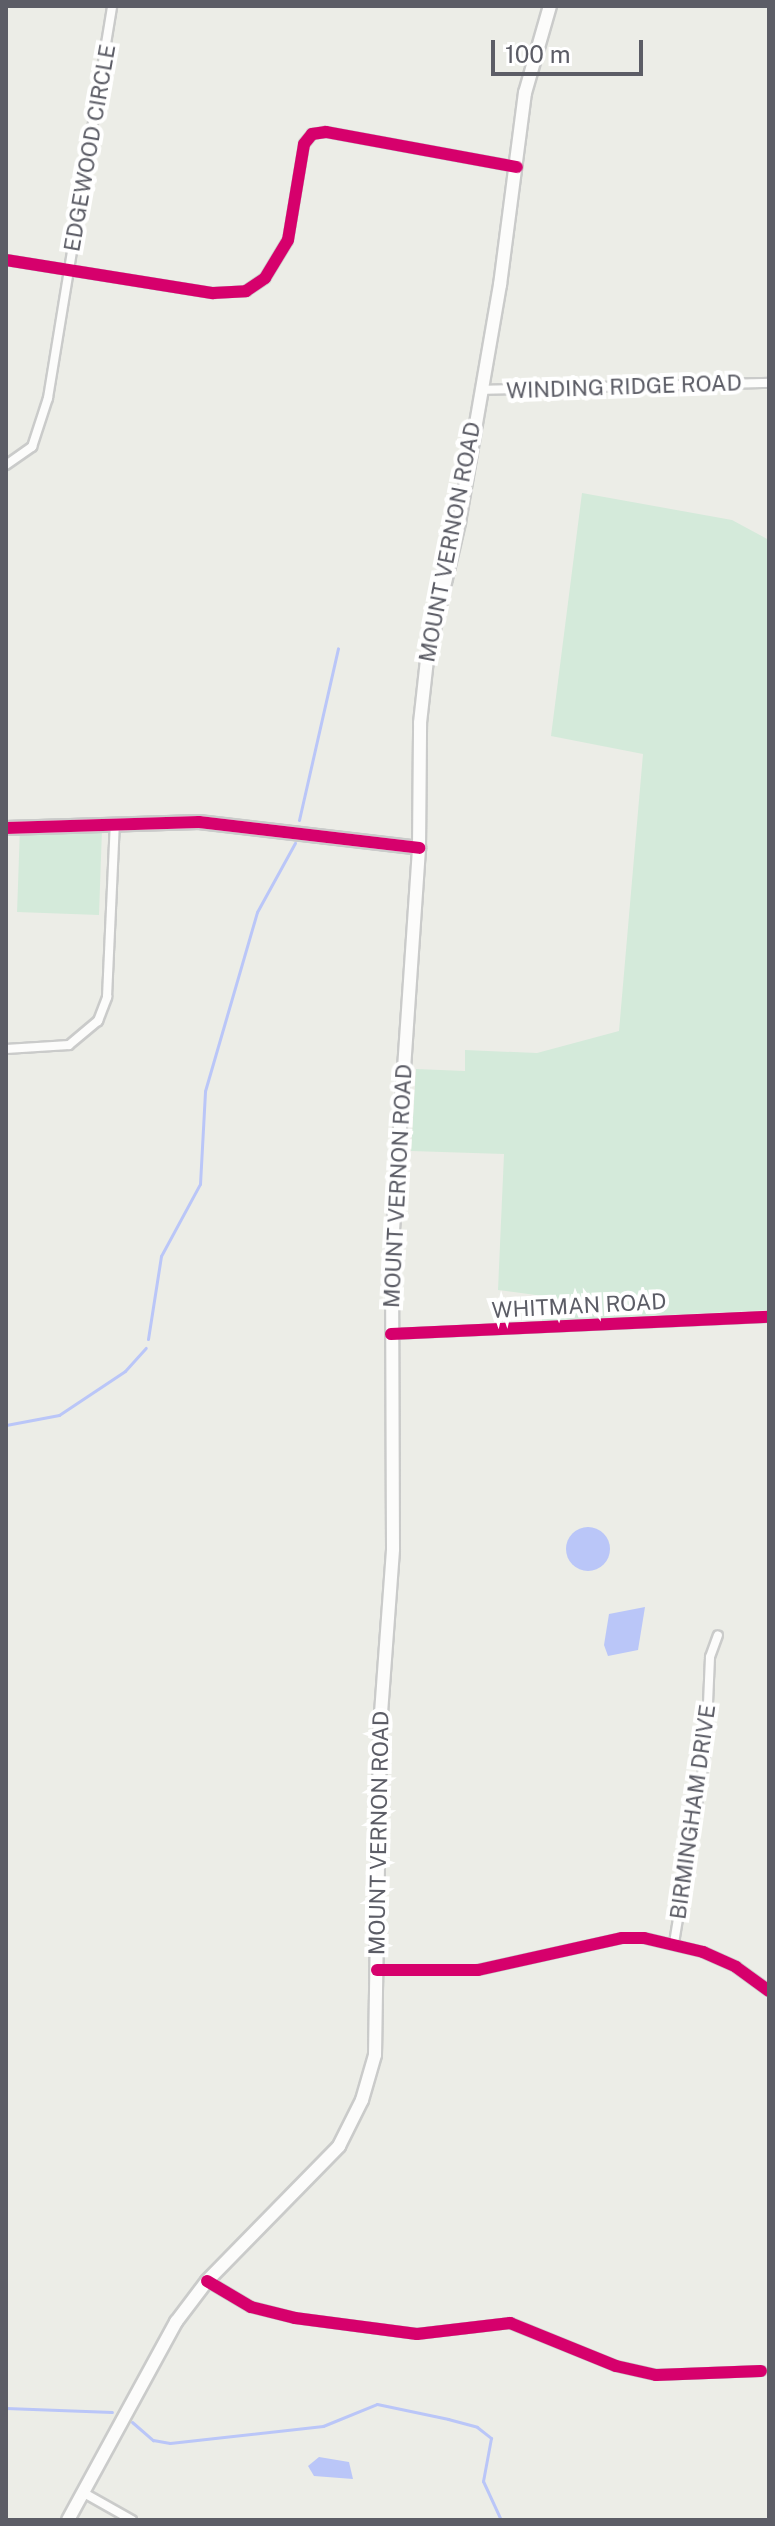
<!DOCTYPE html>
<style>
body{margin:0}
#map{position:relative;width:775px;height:2526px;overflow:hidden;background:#ecede7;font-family:"Public Sans",sans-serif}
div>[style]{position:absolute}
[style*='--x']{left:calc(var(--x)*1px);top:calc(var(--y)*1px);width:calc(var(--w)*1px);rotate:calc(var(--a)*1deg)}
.green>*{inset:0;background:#d4eada;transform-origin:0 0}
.water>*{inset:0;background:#bac6f8}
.round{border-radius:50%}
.stream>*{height:3px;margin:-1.5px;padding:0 1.5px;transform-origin:1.5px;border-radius:1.5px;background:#bac6f8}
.roads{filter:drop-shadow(2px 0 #cacbca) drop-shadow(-2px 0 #cacbca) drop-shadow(0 2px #cacbca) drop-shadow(0 -2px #cacbca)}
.street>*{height:8px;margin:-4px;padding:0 4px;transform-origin:4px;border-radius:4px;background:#fcfcfb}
.secondary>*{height:12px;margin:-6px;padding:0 6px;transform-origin:6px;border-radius:6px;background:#fcfcfb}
.cycleway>*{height:12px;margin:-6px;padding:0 6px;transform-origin:6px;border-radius:6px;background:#d6006c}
span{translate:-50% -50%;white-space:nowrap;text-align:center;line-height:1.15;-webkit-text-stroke:8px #fff;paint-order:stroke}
.street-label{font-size:22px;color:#5c5d66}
.frame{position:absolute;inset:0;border:8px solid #5c5d66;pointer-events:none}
.scale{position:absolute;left:491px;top:40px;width:152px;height:36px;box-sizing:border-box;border:4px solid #5c5d66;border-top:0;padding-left:10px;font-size:24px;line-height:28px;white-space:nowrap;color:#5c5d66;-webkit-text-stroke:6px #fff;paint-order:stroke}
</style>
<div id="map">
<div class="green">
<i style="clip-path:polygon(582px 493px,732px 520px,769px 540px,769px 1310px,542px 1321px,543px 1296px,498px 1290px,504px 1154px,411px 1151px,416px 1069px,465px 1071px,465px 1050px,537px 1053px,619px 1031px,643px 754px,551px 736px)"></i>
<i style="left:102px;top:829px;width:86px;height:82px;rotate:92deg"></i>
</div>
<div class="water">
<i class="round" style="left:566px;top:1527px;width:44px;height:44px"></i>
<i style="clip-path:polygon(645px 1607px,638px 1650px,608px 1656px,604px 1645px,609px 1614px)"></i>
<i style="clip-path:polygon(319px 2457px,349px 2462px,353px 2479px,314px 2476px,308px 2466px)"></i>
</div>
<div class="stream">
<i style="--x:299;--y:820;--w:176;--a:-77.2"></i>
<i style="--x:148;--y:1339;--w:84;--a:-81.1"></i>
<i style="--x:161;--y:1256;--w:82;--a:-61.6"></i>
<i style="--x:200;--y:1184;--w:93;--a:-86.9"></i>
<i style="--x:205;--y:1091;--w:186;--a:-73.8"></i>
<i style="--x:257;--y:912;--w:79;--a:-61.2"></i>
<i style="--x:6;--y:1425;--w:54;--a:-10.7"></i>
<i style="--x:59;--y:1415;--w:79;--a:-33.7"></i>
<i style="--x:125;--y:1371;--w:31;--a:-48"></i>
<i style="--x:6;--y:2408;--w:106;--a:2.2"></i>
<i style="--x:132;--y:2422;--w:28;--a:41"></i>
<i style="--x:153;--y:2440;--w:17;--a:10"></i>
<i style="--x:170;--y:2443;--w:154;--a:-6.3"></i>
<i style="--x:323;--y:2426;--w:58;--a:-22.2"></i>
<i style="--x:377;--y:2404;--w:73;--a:11.9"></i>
<i style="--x:448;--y:2419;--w:30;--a:15"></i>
<i style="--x:477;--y:2427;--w:18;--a:38"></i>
<i style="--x:491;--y:2438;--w:44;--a:100.5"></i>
<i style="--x:483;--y:2481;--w:43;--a:65.2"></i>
</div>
<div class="roads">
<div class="street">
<i style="--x:6;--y:260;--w:210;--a:9.1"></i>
<i style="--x:213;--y:293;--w:33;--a:-3"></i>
<i style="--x:246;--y:291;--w:23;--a:-34"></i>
<i style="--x:265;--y:278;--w:44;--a:-58.8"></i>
<i style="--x:288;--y:240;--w:97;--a:-80.5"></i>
<i style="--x:304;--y:144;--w:13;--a:-51"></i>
<i style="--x:312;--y:134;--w:14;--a:-8"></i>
<i style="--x:326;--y:132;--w:194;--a:10.4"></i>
<i style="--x:480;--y:390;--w:289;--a:-1.4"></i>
<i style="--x:6;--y:465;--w:32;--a:-35"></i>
<i style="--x:32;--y:447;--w:52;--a:-71.9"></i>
<i style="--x:48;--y:398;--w:397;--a:-80.7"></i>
<i style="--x:6;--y:1049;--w:63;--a:-3.6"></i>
<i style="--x:69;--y:1045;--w:38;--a:-40"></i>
<i style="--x:98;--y:1021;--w:26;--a:-69"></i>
<i style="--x:107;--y:997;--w:174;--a:-87.4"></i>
<i style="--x:391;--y:1334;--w:378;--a:-2.6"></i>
<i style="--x:674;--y:1943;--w:197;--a:-80.6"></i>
<i style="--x:706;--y:1749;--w:92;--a:-87.5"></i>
<i style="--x:710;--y:1657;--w:23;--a:-70"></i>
<i style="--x:377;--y:1970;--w:101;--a:0"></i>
<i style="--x:478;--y:1970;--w:148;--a:-12.5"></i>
<i style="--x:622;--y:1938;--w:22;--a:0"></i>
<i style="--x:644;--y:1938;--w:61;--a:13.3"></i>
<i style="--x:703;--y:1952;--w:36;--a:24"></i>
<i style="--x:736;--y:1967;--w:41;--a:36"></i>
<i style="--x:207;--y:2281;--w:51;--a:30.6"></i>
<i style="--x:251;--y:2307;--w:45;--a:14"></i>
<i style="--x:295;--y:2318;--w:123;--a:7.5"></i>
<i style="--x:417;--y:2334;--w:94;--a:-6.7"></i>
<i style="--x:510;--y:2323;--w:114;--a:22.1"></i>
<i style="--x:616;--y:2366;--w:41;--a:12.7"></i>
<i style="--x:656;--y:2375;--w:105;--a:-2.2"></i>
<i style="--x:84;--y:2493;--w:55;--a:29.4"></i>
</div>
<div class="secondary">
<i style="--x:6;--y:828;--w:193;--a:-1.8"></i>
<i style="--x:199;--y:822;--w:222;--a:6.7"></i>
<i style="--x:68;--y:2520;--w:226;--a:-61.4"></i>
<i style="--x:176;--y:2322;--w:51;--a:-52.9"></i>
<i style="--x:207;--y:2281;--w:189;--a:-45.6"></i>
<i style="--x:339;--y:2146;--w:51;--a:-63.4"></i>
<i style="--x:362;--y:2100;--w:47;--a:-73.9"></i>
<i style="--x:375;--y:2055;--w:328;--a:-89.1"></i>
<i style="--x:380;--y:1727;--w:178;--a:-85.8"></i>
<i style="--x:393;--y:1549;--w:304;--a:-90.2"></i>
<i style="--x:392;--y:1245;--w:398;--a:-86.1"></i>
<i style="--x:419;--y:848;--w:125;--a:-89.5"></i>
<i style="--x:420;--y:723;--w:63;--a:-83.7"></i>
<i style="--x:427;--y:660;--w:142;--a:-76.9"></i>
<i style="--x:459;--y:522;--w:241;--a:-80.2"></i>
<i style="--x:500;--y:285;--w:194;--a:-82.6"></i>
<i style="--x:525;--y:93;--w:91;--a:-74"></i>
</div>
</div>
<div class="cycleway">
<i style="--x:6;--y:260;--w:210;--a:9.1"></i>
<i style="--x:213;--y:293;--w:33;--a:-3"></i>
<i style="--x:246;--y:291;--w:23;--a:-34"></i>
<i style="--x:265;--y:278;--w:44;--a:-58.8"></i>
<i style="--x:288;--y:240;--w:97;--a:-80.5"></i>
<i style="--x:304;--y:144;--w:13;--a:-51"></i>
<i style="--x:312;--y:134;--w:14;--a:-8"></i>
<i style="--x:326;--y:132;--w:194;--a:10.4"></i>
<i style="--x:6;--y:828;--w:193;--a:-1.8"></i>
<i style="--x:199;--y:822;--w:222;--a:6.7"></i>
<i style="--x:391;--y:1334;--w:378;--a:-2.6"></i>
<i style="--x:377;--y:1970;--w:101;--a:0"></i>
<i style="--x:478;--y:1970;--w:148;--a:-12.5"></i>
<i style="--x:622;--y:1938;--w:22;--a:0"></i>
<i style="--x:644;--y:1938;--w:61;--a:13.3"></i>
<i style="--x:703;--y:1952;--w:36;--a:24"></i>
<i style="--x:736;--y:1967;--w:41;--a:36"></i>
<i style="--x:207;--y:2281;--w:51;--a:30.6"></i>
<i style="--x:251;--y:2307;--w:45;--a:14"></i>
<i style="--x:295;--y:2318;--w:123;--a:7.5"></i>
<i style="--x:417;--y:2334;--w:94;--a:-6.7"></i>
<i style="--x:510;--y:2323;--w:114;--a:22.1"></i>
<i style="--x:616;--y:2366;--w:41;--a:12.7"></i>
<i style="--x:656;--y:2375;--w:105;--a:-2.2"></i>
</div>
<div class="street-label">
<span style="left:90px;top:148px;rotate:-80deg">EDGEWOOD CIRCLE</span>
<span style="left:624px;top:387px;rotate:-2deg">WINDING RIDGE ROAD</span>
<span style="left:450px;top:542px;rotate:-79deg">MOUNT VERNON ROAD</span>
<span style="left:398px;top:1186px;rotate:-87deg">MOUNT VERNON ROAD</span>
<span style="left:579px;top:1306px;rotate:-3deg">WHITMAN ROAD</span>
<span style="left:693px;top:1812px;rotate:-82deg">BIRMINGHAM DRIVE</span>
<span style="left:379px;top:1833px;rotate:-89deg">MOUNT VERNON ROAD</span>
</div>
<div class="frame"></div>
<div class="scale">100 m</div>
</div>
